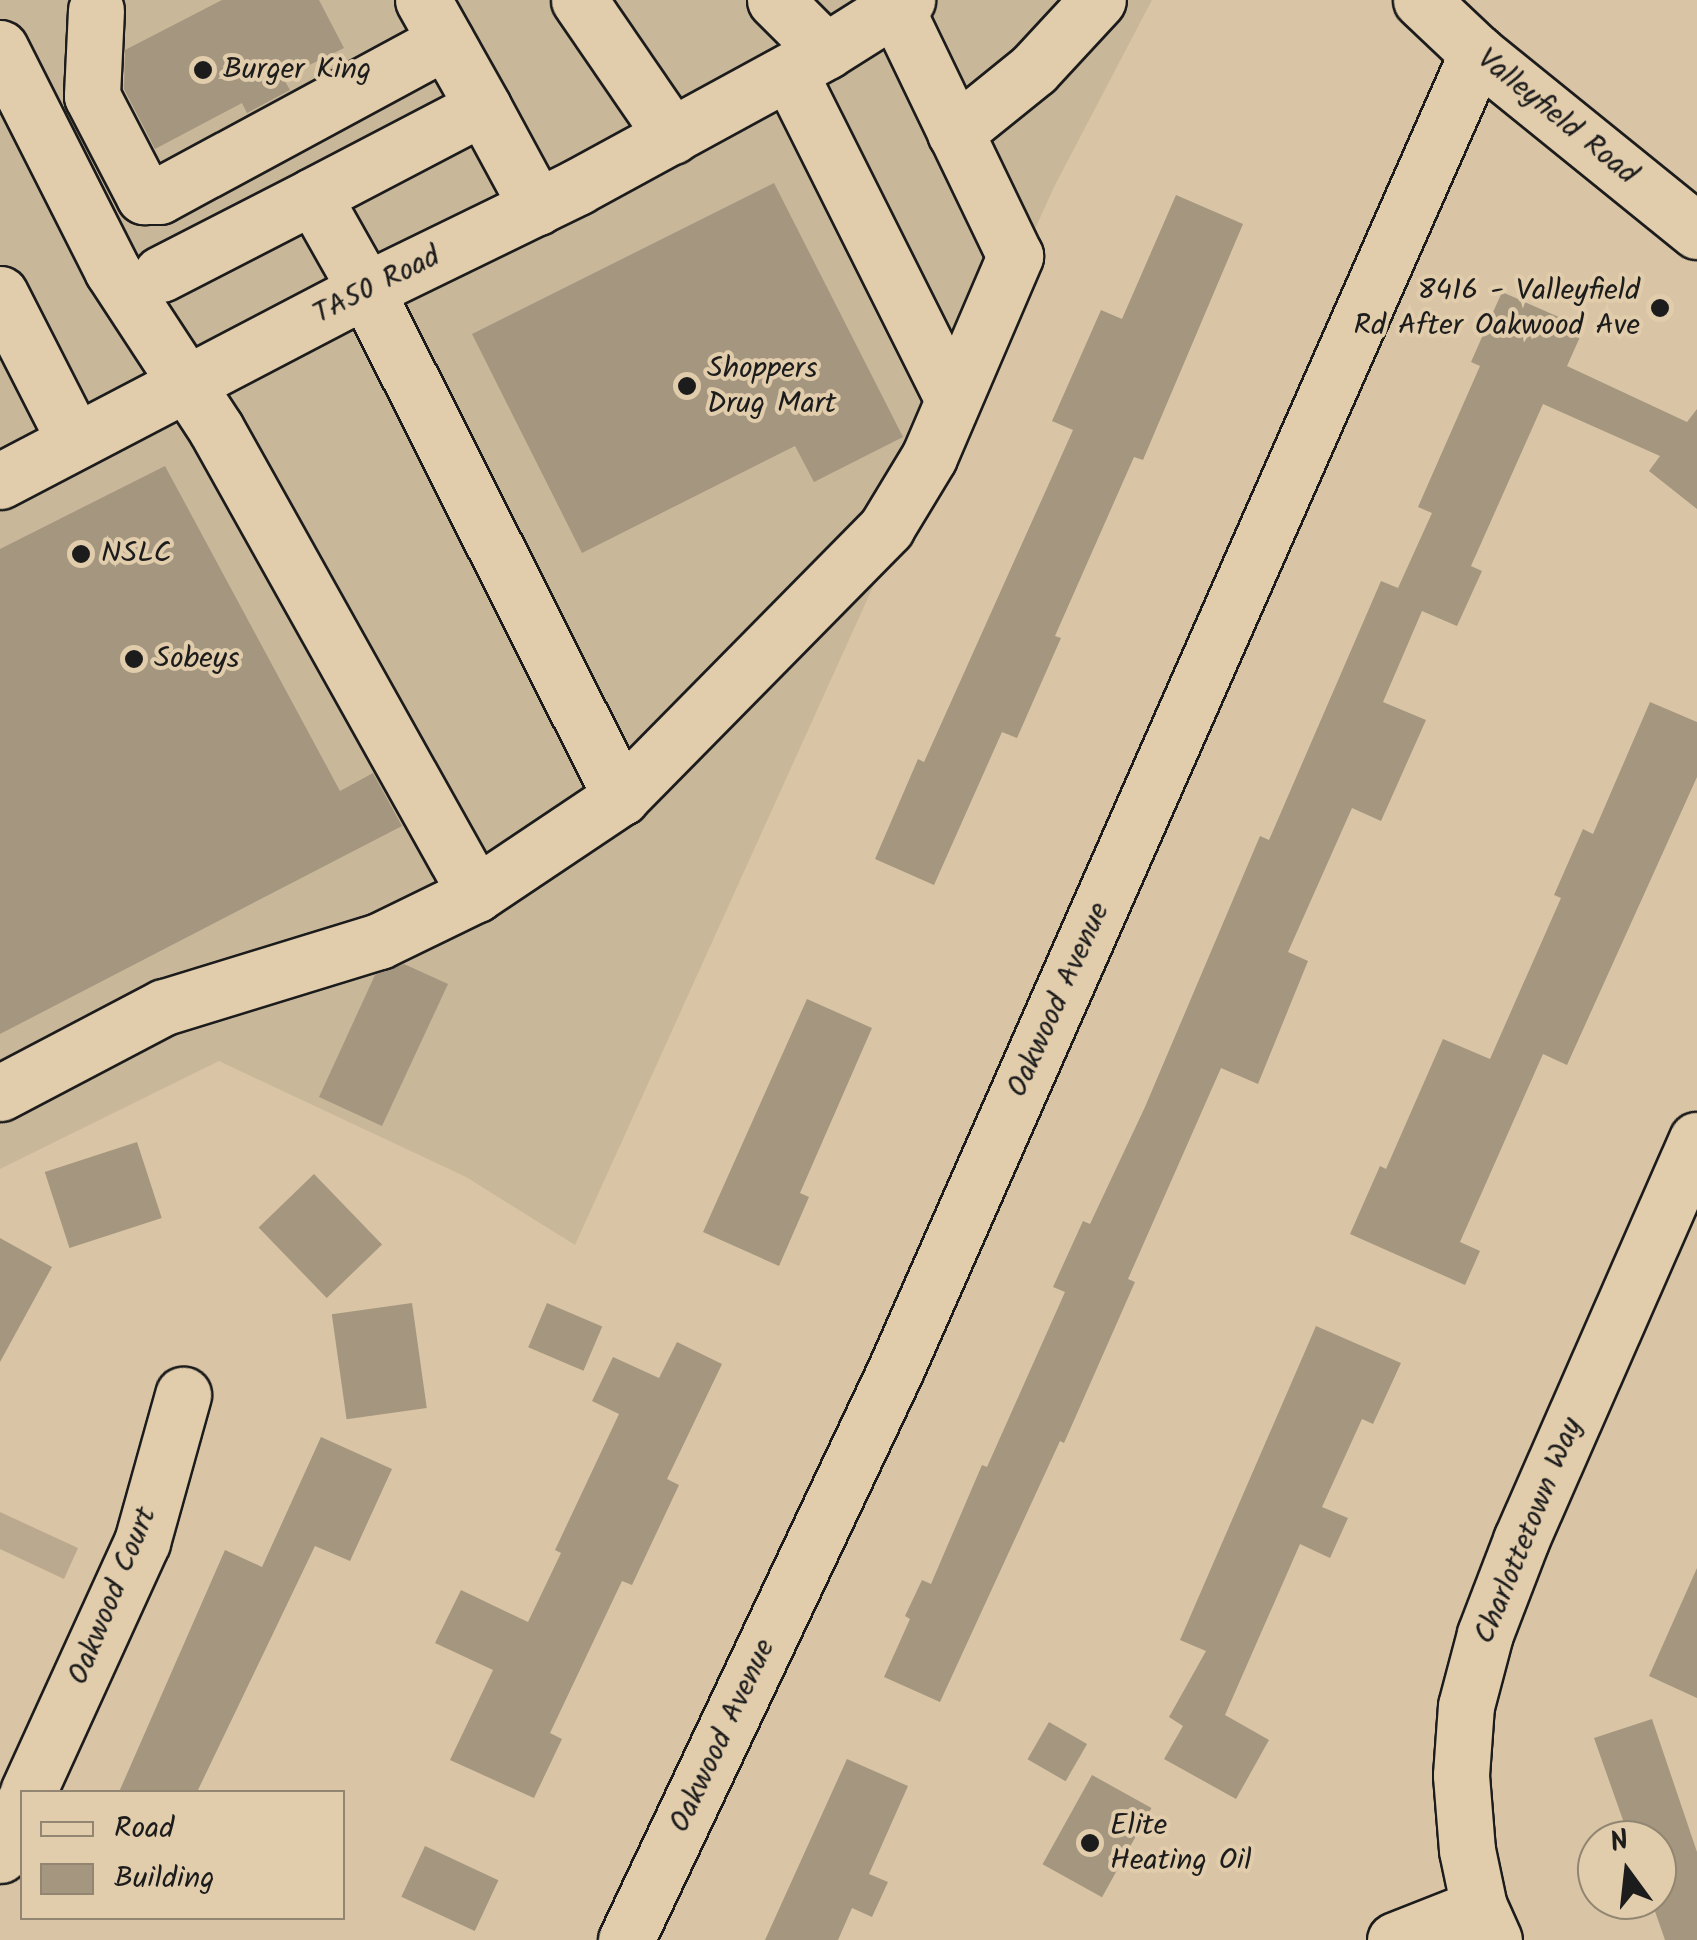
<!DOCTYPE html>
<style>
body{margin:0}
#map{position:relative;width:1697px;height:1940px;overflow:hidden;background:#d9c5a5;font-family:Kalam,sans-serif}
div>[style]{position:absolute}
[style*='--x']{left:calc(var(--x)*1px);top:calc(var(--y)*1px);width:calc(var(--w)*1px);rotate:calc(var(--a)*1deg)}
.built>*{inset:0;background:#c9b79a}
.green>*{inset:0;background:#baa98e}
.building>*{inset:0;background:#a4967f;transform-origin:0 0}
.roads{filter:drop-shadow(2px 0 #1c1c1c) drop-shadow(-2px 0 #1c1c1c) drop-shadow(0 2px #1c1c1c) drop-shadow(0 -2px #1c1c1c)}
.minor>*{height:55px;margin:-27.5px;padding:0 27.5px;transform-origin:27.5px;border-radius:27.5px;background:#e1ccab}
.dots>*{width:28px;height:28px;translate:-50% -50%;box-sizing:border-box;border:5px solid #e1ccab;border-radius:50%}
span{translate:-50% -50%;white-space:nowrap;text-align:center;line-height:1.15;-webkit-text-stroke:8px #e1ccab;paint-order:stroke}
.poi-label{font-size:30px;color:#1c1c1c}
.left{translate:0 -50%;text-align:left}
.right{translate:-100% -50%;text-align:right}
.street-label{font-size:30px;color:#1c1c1c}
.legend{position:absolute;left:20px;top:1790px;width:325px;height:130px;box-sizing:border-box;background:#e1ccab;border:2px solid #928672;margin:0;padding:12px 18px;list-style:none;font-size:30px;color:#1c1c1c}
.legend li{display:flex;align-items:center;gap:20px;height:50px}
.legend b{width:50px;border:2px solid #928672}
.north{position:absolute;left:1577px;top:1820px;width:100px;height:100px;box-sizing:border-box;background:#e1ccab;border:2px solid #928672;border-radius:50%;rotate:345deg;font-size:28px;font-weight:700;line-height:40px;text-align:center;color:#1c1c1c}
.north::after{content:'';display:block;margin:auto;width:35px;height:45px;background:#1c1c1c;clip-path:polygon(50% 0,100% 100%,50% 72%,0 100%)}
</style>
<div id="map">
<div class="built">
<i style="clip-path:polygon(0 0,1152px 0,1054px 187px,575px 1245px,466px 1177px,219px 1061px,0 1169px)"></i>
</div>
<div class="green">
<i style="clip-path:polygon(0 1512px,78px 1548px,64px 1579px,0 1549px)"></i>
</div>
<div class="building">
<i style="clip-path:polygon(222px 0,319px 0,344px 48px,283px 78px,290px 90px,247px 113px,242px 103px,155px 149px,124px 89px,125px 50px)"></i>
<i style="clip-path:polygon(774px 183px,903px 437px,814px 482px,795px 446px,582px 553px,472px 334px)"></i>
<i style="clip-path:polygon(1176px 195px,1243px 224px,1143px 460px,1134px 457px,1055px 636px,1061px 638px,1017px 738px,1002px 732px,934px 885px,875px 859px,918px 759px,924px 762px,1073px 430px,1052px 421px,1101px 310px,1122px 319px)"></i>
<i style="clip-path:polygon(1502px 292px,1584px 328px,1567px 366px,1687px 422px,1697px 409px,1697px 509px,1649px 471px,1660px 456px,1543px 404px,1471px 566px,1482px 571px,1457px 626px,1422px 611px,1383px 702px,1426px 720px,1381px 821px,1352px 808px,1288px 952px,1308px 961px,1258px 1084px,1221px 1068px,1128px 1279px,1135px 1282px,1064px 1443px,1060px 1441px,940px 1702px,884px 1677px,910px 1619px,905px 1616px,922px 1580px,931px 1584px,982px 1465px,987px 1467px,1065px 1292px,1053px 1287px,1083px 1221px,1090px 1224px,1145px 1107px,1260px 836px,1269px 840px,1381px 581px,1398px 588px,1432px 513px,1418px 507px,1480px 366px,1471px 362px)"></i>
<i style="clip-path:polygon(165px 466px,340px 791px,373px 773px,402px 826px,0 1034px,0 549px)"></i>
<i style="clip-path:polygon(1650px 702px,1697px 722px,1697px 777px,1567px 1065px,1543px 1054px,1460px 1242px,1480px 1251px,1465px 1285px,1350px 1234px,1380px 1166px,1386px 1169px,1443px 1039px,1490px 1059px,1561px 898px,1554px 895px,1583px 829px,1593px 834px)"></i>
<i style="clip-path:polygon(404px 964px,448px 984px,382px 1126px,319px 1097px,375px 975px)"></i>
<i style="clip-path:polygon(807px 999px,872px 1028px,800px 1193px,809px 1197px,779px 1266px,703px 1232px)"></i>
<i style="left:137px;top:1142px;width:80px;height:97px;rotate:72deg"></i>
<i style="left:314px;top:1174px;width:98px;height:77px;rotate:46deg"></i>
<i style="clip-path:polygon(0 1238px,52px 1267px,0 1362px)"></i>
<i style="left:412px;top:1303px;width:106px;height:81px;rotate:82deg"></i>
<i style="left:547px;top:1303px;width:60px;height:48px;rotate:23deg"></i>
<i style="clip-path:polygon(1316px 1326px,1401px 1363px,1373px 1424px,1362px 1419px,1322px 1507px,1348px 1518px,1330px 1558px,1300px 1544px,1225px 1715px,1269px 1740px,1236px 1799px,1164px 1759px,1183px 1726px,1169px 1717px,1206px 1651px,1180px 1640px)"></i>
<i style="clip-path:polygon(677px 1342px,722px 1364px,667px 1479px,679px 1485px,632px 1585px,622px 1581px,550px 1733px,562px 1739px,534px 1798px,450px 1760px,493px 1670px,435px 1643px,461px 1590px,528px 1622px,561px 1553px,555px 1550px,619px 1414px,592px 1401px,613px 1357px,659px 1378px)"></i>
<i style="clip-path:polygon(321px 1437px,392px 1469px,350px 1561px,315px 1546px,197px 1792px,119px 1792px,225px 1550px,262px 1567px)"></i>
<i style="clip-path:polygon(1697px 1568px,1697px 1698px,1649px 1676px)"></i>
<i style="clip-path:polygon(1652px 1719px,1697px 1852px,1697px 1940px,1665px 1940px,1651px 1900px,1657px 1900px,1657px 1840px,1630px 1840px,1594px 1738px)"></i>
<i style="left:1049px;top:1722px;width:44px;height:43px;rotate:30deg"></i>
<i style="clip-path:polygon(847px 1759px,908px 1786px,869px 1874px,888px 1882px,872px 1917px,852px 1908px,838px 1940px,765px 1940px)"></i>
<i style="left:1092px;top:1775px;width:68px;height:102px;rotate:29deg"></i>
<i style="left:425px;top:1846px;width:81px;height:56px;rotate:25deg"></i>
</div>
<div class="roads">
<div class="minor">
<i style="--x:423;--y:0;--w:123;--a:60.7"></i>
<i style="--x:483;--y:107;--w:192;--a:152.4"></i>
<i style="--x:313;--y:196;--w:108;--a:60.6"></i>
<i style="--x:366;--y:290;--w:568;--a:63.3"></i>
<i style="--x:579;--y:0;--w:165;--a:55.6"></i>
<i style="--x:775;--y:0;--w:72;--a:45"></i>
<i style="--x:1421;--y:0;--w:77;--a:43.4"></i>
<i style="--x:1477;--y:53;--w:283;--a:39"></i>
<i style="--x:96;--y:10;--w:86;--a:92.7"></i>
<i style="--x:92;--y:96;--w:113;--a:62.5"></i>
<i style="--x:144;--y:196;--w:15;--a:0"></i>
<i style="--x:159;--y:196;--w:326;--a:-28.4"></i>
<i style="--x:0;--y:48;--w:249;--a:63.2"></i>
<i style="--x:112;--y:270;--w:190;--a:56.8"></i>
<i style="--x:216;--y:429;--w:533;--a:60.79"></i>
<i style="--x:476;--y:894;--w:108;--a:154.1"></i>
<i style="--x:379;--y:941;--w:225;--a:162.9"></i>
<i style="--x:164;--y:1007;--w:185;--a:152.3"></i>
<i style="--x:789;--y:72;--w:364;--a:63.4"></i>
<i style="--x:483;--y:107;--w:114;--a:61.6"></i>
<i style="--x:955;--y:133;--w:102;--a:-39"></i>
<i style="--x:1034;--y:69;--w:94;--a:-47.2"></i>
<i style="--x:161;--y:274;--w:171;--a:-27.2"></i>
<i style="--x:0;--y:294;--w:165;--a:63"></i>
<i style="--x:0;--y:481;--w:413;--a:-27.6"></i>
<i style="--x:366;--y:290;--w:235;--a:-26"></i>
<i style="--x:577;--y:187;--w:284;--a:-28.6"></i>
<i style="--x:826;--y:51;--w:96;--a:-32.2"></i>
<i style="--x:476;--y:894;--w:174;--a:-33.8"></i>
<i style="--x:621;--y:797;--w:378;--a:-45.4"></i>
<i style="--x:886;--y:528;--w:83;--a:-58.8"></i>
<i style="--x:929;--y:457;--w:219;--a:-66.8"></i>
<i style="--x:1015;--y:256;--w:274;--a:-115.7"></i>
<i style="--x:28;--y:1792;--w:275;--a:-65.5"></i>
<i style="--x:142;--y:1542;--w:153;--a:-74.4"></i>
<i style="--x:0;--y:1855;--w:55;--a:-66.3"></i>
<i style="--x:626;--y:1940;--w:629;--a:-64.7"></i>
<i style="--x:895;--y:1371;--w:1441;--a:-66.17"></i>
<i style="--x:1395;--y:1940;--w:90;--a:-21.4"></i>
<i style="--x:1494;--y:1940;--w:36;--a:-114"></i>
<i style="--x:1479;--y:1907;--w:58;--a:-101.9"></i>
<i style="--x:1467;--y:1850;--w:75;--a:-94.6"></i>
<i style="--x:1461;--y:1775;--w:69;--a:-85.9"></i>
<i style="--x:1466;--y:1706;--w:74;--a:-75.2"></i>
<i style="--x:1485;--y:1634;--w:101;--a:-69"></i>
<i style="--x:1521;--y:1540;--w:437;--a:-66.3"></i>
</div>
</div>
<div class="dots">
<i style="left:203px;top:70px;background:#1c1c1c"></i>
<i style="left:1660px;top:308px;background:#1c1c1c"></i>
<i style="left:687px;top:386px;background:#1c1c1c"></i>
<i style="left:81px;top:554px;background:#1c1c1c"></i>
<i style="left:134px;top:659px;background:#1c1c1c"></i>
<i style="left:1090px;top:1843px;background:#1c1c1c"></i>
</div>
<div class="poi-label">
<span class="left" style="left:223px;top:70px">Burger King</span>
<span class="right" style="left:1640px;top:308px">8416 - Valleyfield<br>Rd After Oakwood Ave</span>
<span class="left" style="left:707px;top:386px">Shoppers<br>Drug Mart</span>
<span class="left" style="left:101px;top:554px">NSLC</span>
<span class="left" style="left:154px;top:659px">Sobeys</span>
<span class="left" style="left:1110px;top:1843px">Elite<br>Heating Oil</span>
</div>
<div class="street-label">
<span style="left:1557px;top:117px;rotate:39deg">Valleyfield Road</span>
<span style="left:377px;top:286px;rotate:-27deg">TA50 Road</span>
<span style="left:1059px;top:1000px;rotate:-66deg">Oakwood Avenue</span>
<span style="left:1529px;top:1531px;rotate:-68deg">Charlottetown Way</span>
<span style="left:113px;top:1596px;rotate:-68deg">Oakwood Court</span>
<span style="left:723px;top:1736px;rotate:-65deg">Oakwood Avenue</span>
</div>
<ul class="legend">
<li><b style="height:12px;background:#e1ccab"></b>Road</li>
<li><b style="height:28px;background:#a4967f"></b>Building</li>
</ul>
<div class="north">N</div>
</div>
